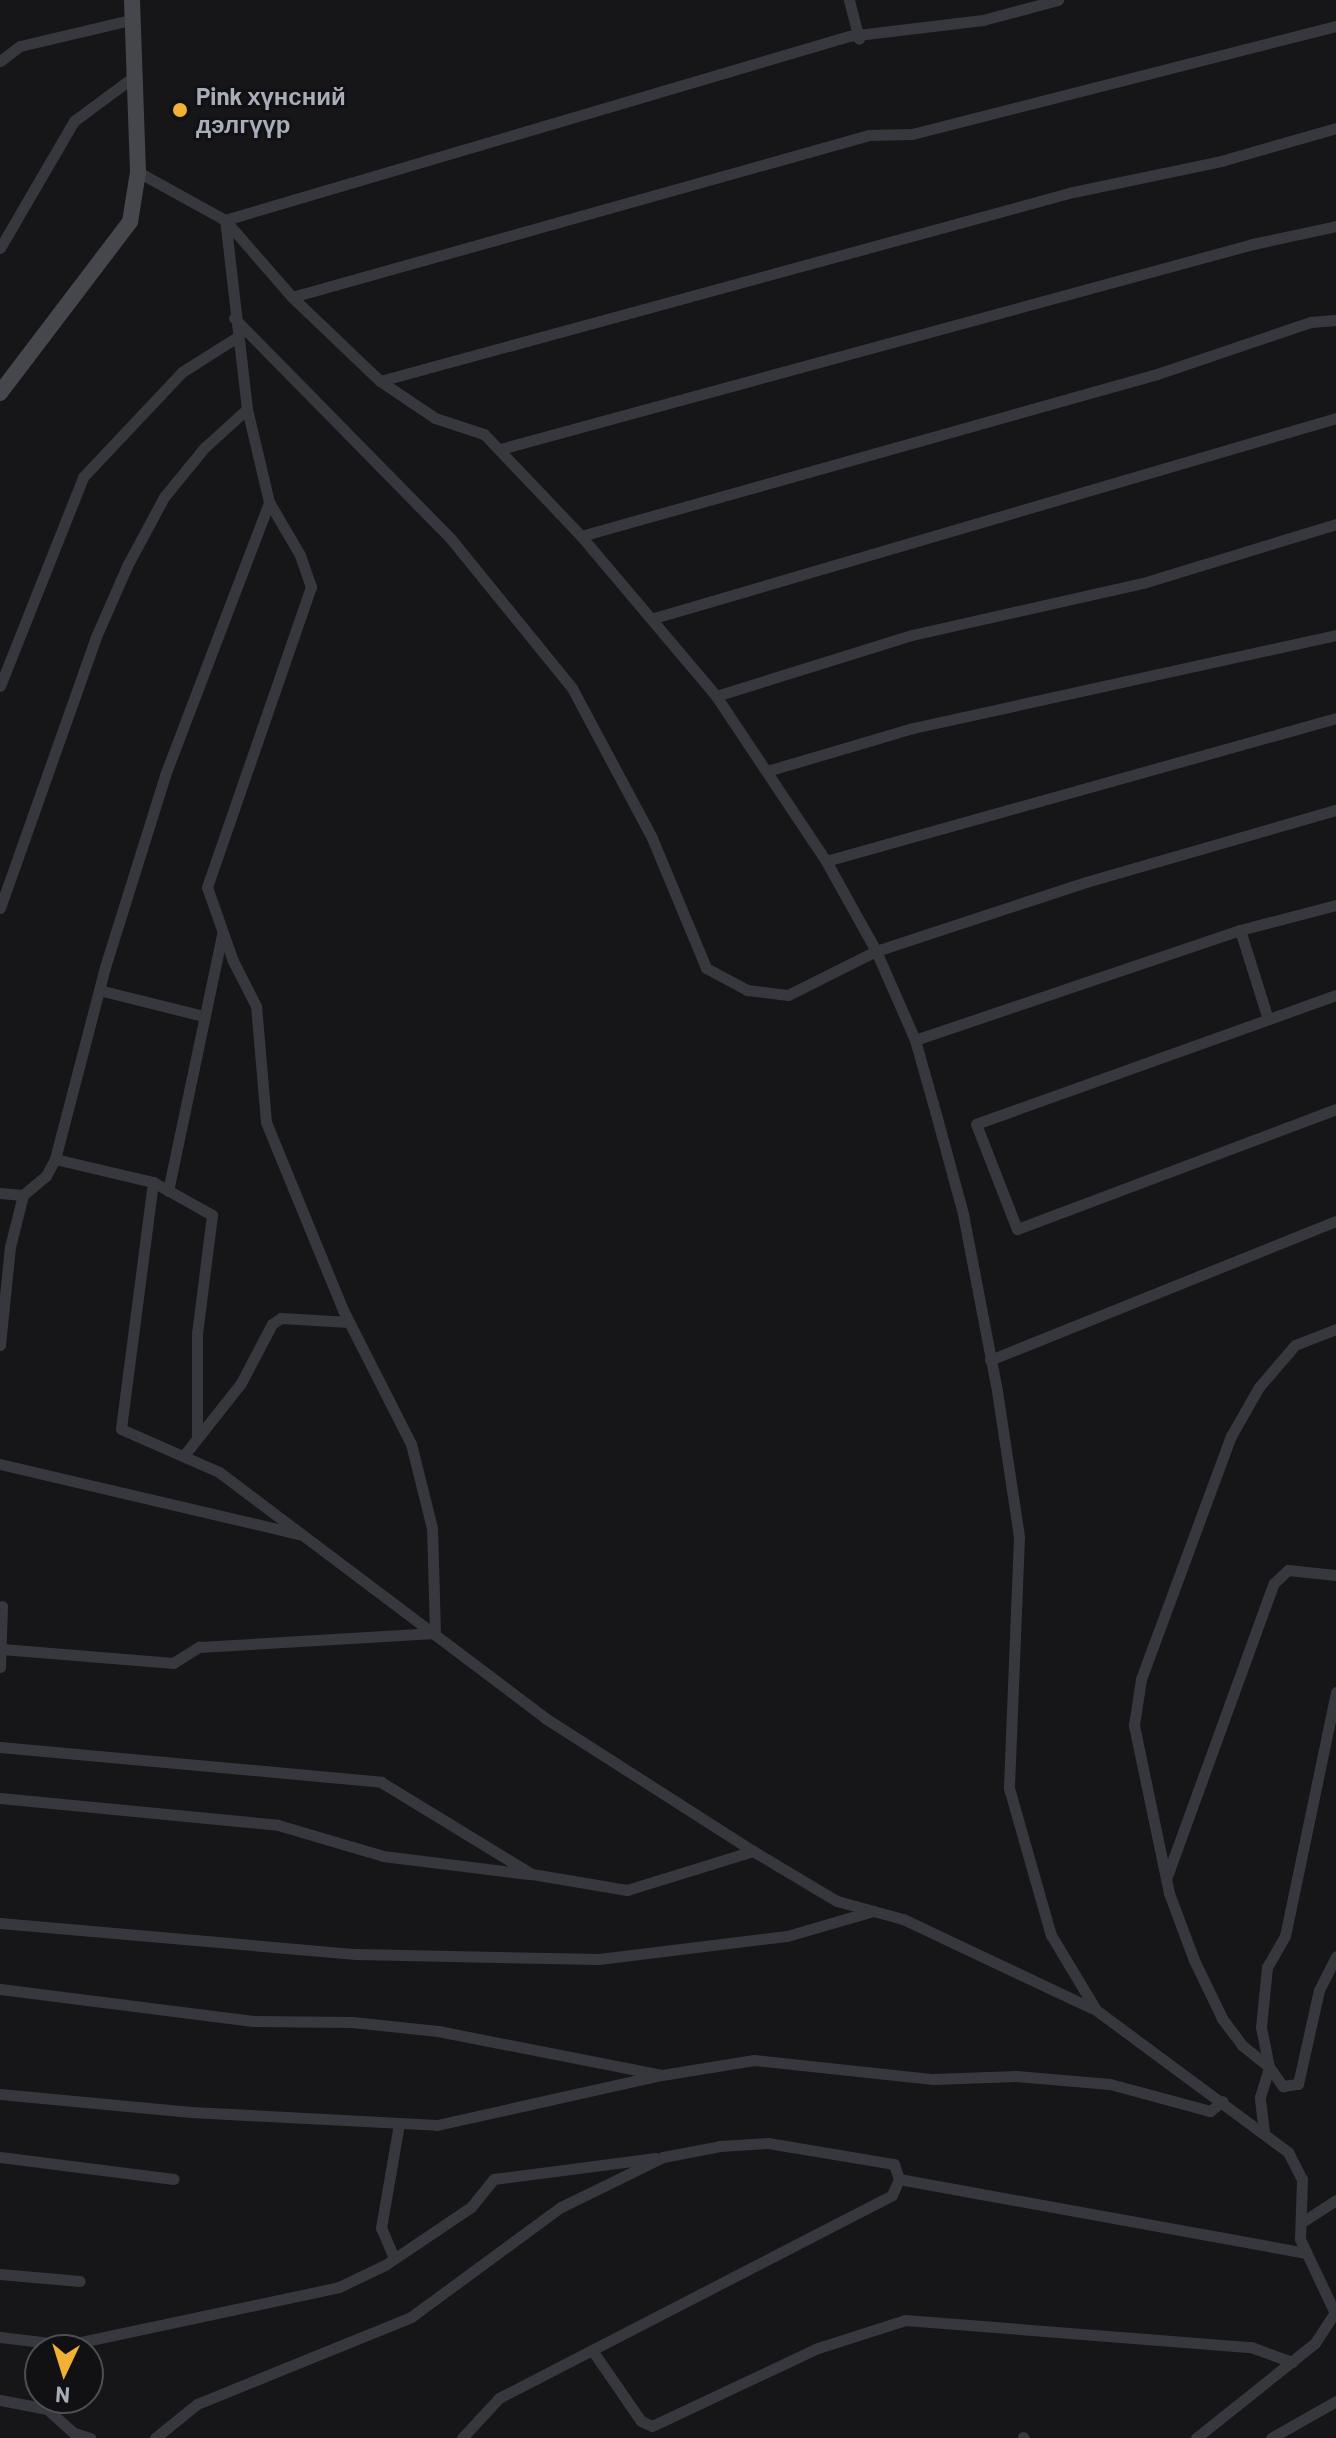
<!DOCTYPE html>
<meta charset="utf-8">
<style>
body{margin:0}
#map{position:relative;width:1336px;height:2438px;overflow:hidden;background:#161618;font-family:Barlow,sans-serif}
div>[style]{position:absolute}
[style*='--x']{left:calc(var(--x)*1px);top:calc(var(--y)*1px);width:calc(var(--w)*1px);rotate:calc(var(--a)*1deg)}
.street>*{height:11px;margin:-5.5px;padding:0 5.5px;transform-origin:5.5px;border-radius:5.5px;background:#37383d}
.secondary>*{height:16px;margin:-8px;padding:0 8px;transform-origin:8px;border-radius:8px;background:#45474d}
.dots>*{width:22px;height:22px;translate:-50% -50%;box-sizing:border-box;border:4px solid #111113;border-radius:50%}
span{translate:-50% -50%;white-space:nowrap;text-align:center;line-height:1.15;-webkit-text-stroke:6px #111113;paint-order:stroke}
.poi-label{font-size:24px;color:#a8adb8;font-weight:700}
.left{translate:0 -50%;text-align:left}
.north{position:absolute;left:24px;top:2334px;width:80px;height:80px;box-sizing:border-box;background:#111113;border:2px solid #4d4f55;border-radius:50%;rotate:184deg;font-size:22px;font-weight:700;line-height:32px;text-align:center;color:#a8adb8}
.north::after{content:'';display:block;margin:auto;width:28px;height:36px;background:#f2b134;clip-path:polygon(50% 0,100% 100%,50% 72%,0 100%)}
</style>
<div id="map">
<div class="street">
<i style="--x:849;--y:0;--w:40;--a:75.6"></i>
<i style="--x:1058;--y:0;--w:78;--a:165.1"></i>
<i style="--x:983;--y:20;--w:135;--a:173.2"></i>
<i style="--x:849;--y:36;--w:651;--a:163.57"></i>
<i style="--x:225;--y:220;--w:102;--a:49"></i>
<i style="--x:292;--y:297;--w:122;--a:43.7"></i>
<i style="--x:380;--y:381;--w:66;--a:33.9"></i>
<i style="--x:435;--y:418;--w:52;--a:18.1"></i>
<i style="--x:484;--y:434;--w:141;--a:46.4"></i>
<i style="--x:581;--y:536;--w:209;--a:49.8"></i>
<i style="--x:716;--y:696;--w:198;--a:56.3"></i>
<i style="--x:826;--y:861;--w:103;--a:60.9"></i>
<i style="--x:876;--y:951;--w:97;--a:66.3"></i>
<i style="--x:915;--y:1040;--w:81;--a:74.2"></i>
<i style="--x:937;--y:1118;--w:99;--a:74.8"></i>
<i style="--x:963;--y:1214;--w:180;--a:79.1"></i>
<i style="--x:997;--y:1391;--w:148;--a:81.4"></i>
<i style="--x:1019;--y:1537;--w:251;--a:92.3"></i>
<i style="--x:1009;--y:1788;--w:153;--a:74.1"></i>
<i style="--x:1051;--y:1935;--w:87;--a:59"></i>
<i style="--x:1096;--y:2010;--w:239;--a:36.5"></i>
<i style="--x:1288;--y:2152;--w:30;--a:63"></i>
<i style="--x:1302;--y:2179;--w:60;--a:91.9"></i>
<i style="--x:1300;--y:2239;--w:84;--a:64.7"></i>
<i style="--x:0;--y:61;--w:25;--a:-37"></i>
<i style="--x:20;--y:46;--w:117;--a:-13.3"></i>
<i style="--x:0;--y:248;--w:147;--a:-59.8"></i>
<i style="--x:74;--y:121;--w:77;--a:-36.6"></i>
<i style="--x:292;--y:297;--w:599;--a:-15.68"></i>
<i style="--x:869;--y:135;--w:43;--a:-1.3"></i>
<i style="--x:912;--y:134;--w:438;--a:-14.3"></i>
<i style="--x:234;--y:318;--w:310;--a:45.5"></i>
<i style="--x:451;--y:539;--w:192;--a:50.9"></i>
<i style="--x:572;--y:688;--w:170;--a:61.9"></i>
<i style="--x:652;--y:838;--w:141;--a:67.4"></i>
<i style="--x:706;--y:968;--w:47;--a:28.2"></i>
<i style="--x:747;--y:990;--w:41;--a:7"></i>
<i style="--x:788;--y:995;--w:98;--a:-26.6"></i>
<i style="--x:876;--y:951;--w:221;--a:-18.2"></i>
<i style="--x:1086;--y:882;--w:260;--a:-16.1"></i>
<i style="--x:380;--y:381;--w:718;--a:-15.26"></i>
<i style="--x:1073;--y:192;--w:151;--a:-11.8"></i>
<i style="--x:1221;--y:161;--w:120;--a:-16"></i>
<i style="--x:500;--y:449;--w:780;--a:-15.23"></i>
<i style="--x:1253;--y:244;--w:85;--a:-12.2"></i>
<i style="--x:581;--y:536;--w:598;--a:-15.71"></i>
<i style="--x:1157;--y:374;--w:163;--a:-18.7"></i>
<i style="--x:1311;--y:322;--w:25;--a:-5"></i>
<i style="--x:654;--y:618;--w:711;--a:-16.34"></i>
<i style="--x:0;--y:686;--w:225;--a:-68.3"></i>
<i style="--x:83;--y:477;--w:144;--a:-46.7"></i>
<i style="--x:182;--y:372;--w:67;--a:-32.3"></i>
<i style="--x:716;--y:696;--w:205;--a:-17.3"></i>
<i style="--x:912;--y:635;--w:237;--a:-12.7"></i>
<i style="--x:1143;--y:583;--w:202;--a:-17"></i>
<i style="--x:767;--y:771;--w:152;--a:-16.4"></i>
<i style="--x:913;--y:728;--w:433;--a:-12.4"></i>
<i style="--x:826;--y:861;--w:530;--a:-15.66"></i>
<i style="--x:0;--y:908;--w:285;--a:-70.5"></i>
<i style="--x:95;--y:639;--w:80;--a:-66.3"></i>
<i style="--x:127;--y:566;--w:78;--a:-61.8"></i>
<i style="--x:164;--y:497;--w:63;--a:-50.8"></i>
<i style="--x:204;--y:448;--w:58;--a:-42.2"></i>
<i style="--x:1240;--y:930;--w:90;--a:72.6"></i>
<i style="--x:99;--y:990;--w:107;--a:14"></i>
<i style="--x:1336;--y:995;--w:382;--a:160.3"></i>
<i style="--x:976;--y:1124;--w:113;--a:68.7"></i>
<i style="--x:1017;--y:1229;--w:341;--a:-20.6"></i>
<i style="--x:915;--y:1040;--w:343;--a:-18.7"></i>
<i style="--x:1240;--y:930;--w:99;--a:-14.6"></i>
<i style="--x:55;--y:1159;--w:101;--a:13.2"></i>
<i style="--x:153;--y:1182;--w:68;--a:29.2"></i>
<i style="--x:212;--y:1215;--w:119;--a:97.2"></i>
<i style="--x:197;--y:1333;--w:104;--a:90"></i>
<i style="--x:153;--y:1182;--w:249;--a:97.4"></i>
<i style="--x:121;--y:1429;--w:107;--a:23.7"></i>
<i style="--x:219;--y:1472;--w:408;--a:37"></i>
<i style="--x:545;--y:1718;--w:247;--a:32.6"></i>
<i style="--x:168;--y:1191;--w:262;--a:-78.1"></i>
<i style="--x:0;--y:1193;--w:23;--a:5"></i>
<i style="--x:0;--y:1345;--w:99;--a:-84.2"></i>
<i style="--x:10;--y:1247;--w:54;--a:-76"></i>
<i style="--x:23;--y:1195;--w:30;--a:-40"></i>
<i style="--x:46;--y:1176;--w:19;--a:-62"></i>
<i style="--x:55;--y:1159;--w:198;--a:-75.4"></i>
<i style="--x:105;--y:967;--w:201;--a:-72.6"></i>
<i style="--x:165;--y:775;--w:292;--a:-69.1"></i>
<i style="--x:269;--y:502;--w:96;--a:-103.3"></i>
<i style="--x:247;--y:409;--w:190;--a:-96.6"></i>
<i style="--x:225;--y:220;--w:99;--a:-151.1"></i>
<i style="--x:990;--y:1360;--w:373;--a:-21.9"></i>
<i style="--x:185;--y:1454;--w:90;--a:-51.7"></i>
<i style="--x:241;--y:1383;--w:67;--a:-62.3"></i>
<i style="--x:272;--y:1324;--w:11;--a:-34"></i>
<i style="--x:281;--y:1318;--w:68;--a:3.4"></i>
<i style="--x:0;--y:1464;--w:307;--a:13.2"></i>
<i style="--x:2;--y:1649;--w:172;--a:4.7"></i>
<i style="--x:173;--y:1663;--w:31;--a:-32"></i>
<i style="--x:199;--y:1647;--w:236;--a:-3.4"></i>
<i style="--x:435;--y:1633;--w:105;--a:-91.6"></i>
<i style="--x:432;--y:1528;--w:87;--a:-104"></i>
<i style="--x:411;--y:1444;--w:150;--a:-116.9"></i>
<i style="--x:343;--y:1310;--w:203;--a:-112.3"></i>
<i style="--x:266;--y:1122;--w:116;--a:-94.9"></i>
<i style="--x:256;--y:1006;--w:51;--a:-117.1"></i>
<i style="--x:233;--y:961;--w:78;--a:-109.4"></i>
<i style="--x:207;--y:887;--w:318;--a:-70.9"></i>
<i style="--x:311;--y:587;--w:34;--a:-109"></i>
<i style="--x:300;--y:555;--w:61;--a:-120.3"></i>
<i style="--x:0;--y:1667;--w:61;--a:-88.1"></i>
<i style="--x:1336;--y:1692;--w:249;--a:101.8"></i>
<i style="--x:1285;--y:1936;--w:36;--a:120"></i>
<i style="--x:1267;--y:1967;--w:60;--a:95.7"></i>
<i style="--x:1261;--y:2027;--w:41;--a:78.7"></i>
<i style="--x:1269;--y:2067;--w:24;--a:54"></i>
<i style="--x:1283;--y:2086;--w:15;--a:-8"></i>
<i style="--x:1298;--y:2084;--w:96;--a:-77.4"></i>
<i style="--x:1319;--y:1990;--w:38;--a:-63"></i>
<i style="--x:0;--y:1747;--w:383;--a:5.2"></i>
<i style="--x:381;--y:1782;--w:177;--a:31.4"></i>
<i style="--x:532;--y:1874;--w:96;--a:9.6"></i>
<i style="--x:627;--y:1890;--w:132;--a:-17.2"></i>
<i style="--x:753;--y:1851;--w:98;--a:30.8"></i>
<i style="--x:837;--y:1901;--w:68;--a:15.3"></i>
<i style="--x:903;--y:1919;--w:208;--a:25.3"></i>
<i style="--x:0;--y:1798;--w:279;--a:5.5"></i>
<i style="--x:278;--y:1825;--w:109;--a:16.4"></i>
<i style="--x:383;--y:1856;--w:146;--a:7.1"></i>
<i style="--x:1166;--y:1879;--w:315;--a:-70"></i>
<i style="--x:1274;--y:1583;--w:19;--a:-43"></i>
<i style="--x:1288;--y:1570;--w:48;--a:5.9"></i>
<i style="--x:0;--y:1923;--w:357;--a:5"></i>
<i style="--x:356;--y:1954;--w:243;--a:1.2"></i>
<i style="--x:599;--y:1959;--w:189;--a:-7"></i>
<i style="--x:787;--y:1936;--w:90;--a:-16.2"></i>
<i style="--x:0;--y:1989;--w:255;--a:7.2"></i>
<i style="--x:253;--y:2021;--w:99;--a:0.6"></i>
<i style="--x:352;--y:2022;--w:86;--a:6"></i>
<i style="--x:438;--y:2031;--w:228;--a:11.1"></i>
<i style="--x:662;--y:2075;--w:93;--a:-9.3"></i>
<i style="--x:754;--y:2060;--w:180;--a:6.1"></i>
<i style="--x:933;--y:2079;--w:83;--a:-2.1"></i>
<i style="--x:1016;--y:2076;--w:94;--a:4.9"></i>
<i style="--x:1110;--y:2084;--w:104;--a:15.1"></i>
<i style="--x:1210;--y:2111;--w:16;--a:-38"></i>
<i style="--x:0;--y:2094;--w:192;--a:5.4"></i>
<i style="--x:191;--y:2112;--w:246;--a:3"></i>
<i style="--x:437;--y:2125;--w:230;--a:-12.6"></i>
<i style="--x:1264;--y:2132;--w:35;--a:-97"></i>
<i style="--x:1260;--y:2097;--w:31;--a:-73"></i>
<i style="--x:1269;--y:2067;--w:35;--a:-141"></i>
<i style="--x:1242;--y:2045;--w:34;--a:-127"></i>
<i style="--x:1222;--y:2018;--w:64;--a:-115.8"></i>
<i style="--x:1194;--y:1960;--w:72;--a:-110.5"></i>
<i style="--x:1169;--y:1893;--w:172;--a:-101.8"></i>
<i style="--x:1134;--y:1725;--w:47;--a:-81.3"></i>
<i style="--x:1141;--y:1679;--w:259;--a:-69.7"></i>
<i style="--x:1231;--y:1436;--w:56;--a:-60.3"></i>
<i style="--x:1259;--y:1387;--w:55;--a:-49.4"></i>
<i style="--x:1295;--y:1345;--w:44;--a:-21.3"></i>
<i style="--x:0;--y:2157;--w:175;--a:7.2"></i>
<i style="--x:1302;--y:2222;--w:40;--a:-32.9"></i>
<i style="--x:394;--y:2258;--w:33;--a:-113"></i>
<i style="--x:381;--y:2228;--w:106;--a:-80.2"></i>
<i style="--x:0;--y:2274;--w:80;--a:5"></i>
<i style="--x:0;--y:2337;--w:67;--a:6.8"></i>
<i style="--x:67;--y:2345;--w:278;--a:-12"></i>
<i style="--x:339;--y:2287;--w:51;--a:-25.6"></i>
<i style="--x:385;--y:2265;--w:104;--a:-34"></i>
<i style="--x:471;--y:2207;--w:36;--a:-51"></i>
<i style="--x:494;--y:2179;--w:163;--a:-7.4"></i>
<i style="--x:592;--y:2350;--w:86;--a:55.4"></i>
<i style="--x:641;--y:2421;--w:12;--a:24"></i>
<i style="--x:652;--y:2426;--w:183;--a:-25.2"></i>
<i style="--x:818;--y:2348;--w:91;--a:-17.8"></i>
<i style="--x:905;--y:2320;--w:347;--a:4.5"></i>
<i style="--x:1251;--y:2347;--w:44;--a:20.1"></i>
<i style="--x:0;--y:2400;--w:48;--a:10.8"></i>
<i style="--x:47;--y:2409;--w:36;--a:42"></i>
<i style="--x:74;--y:2433;--w:17;--a:17"></i>
<i style="--x:1023;--y:2437;--w:1;--a:45"></i>
<i style="--x:155;--y:2438;--w:54;--a:-39"></i>
<i style="--x:197;--y:2404;--w:231;--a:-22.1"></i>
<i style="--x:411;--y:2317;--w:186;--a:-36.3"></i>
<i style="--x:561;--y:2207;--w:114;--a:-26.1"></i>
<i style="--x:663;--y:2157;--w:58;--a:-10.9"></i>
<i style="--x:720;--y:2146;--w:48;--a:-3.6"></i>
<i style="--x:768;--y:2143;--w:128;--a:9.5"></i>
<i style="--x:894;--y:2164;--w:16;--a:72"></i>
<i style="--x:899;--y:2179;--w:413;--a:10.3"></i>
<i style="--x:462;--y:2438;--w:54;--a:-47.2"></i>
<i style="--x:499;--y:2398;--w:442;--a:-27.3"></i>
<i style="--x:892;--y:2195;--w:17;--a:-66"></i>
<i style="--x:1196;--y:2438;--w:152;--a:-38.6"></i>
<i style="--x:1315;--y:2343;--w:38;--a:-57"></i>
<i style="--x:1271;--y:2438;--w:75;--a:-29.6"></i>
</div>
<div class="secondary">
<i style="--x:0;--y:393;--w:215;--a:-52.8"></i>
<i style="--x:130;--y:222;--w:51;--a:-80.9"></i>
<i style="--x:138;--y:172;--w:172;--a:-92"></i>
</div>
<div class="dots">
<i style="left:180px;top:110px;background:#f2b134"></i>
</div>
<div class="poi-label">
<span class="left" style="left:196px;top:110px">Pink хүнсний<br>дэлгүүр</span>
</div>
<div class="north">N</div>
</div>
